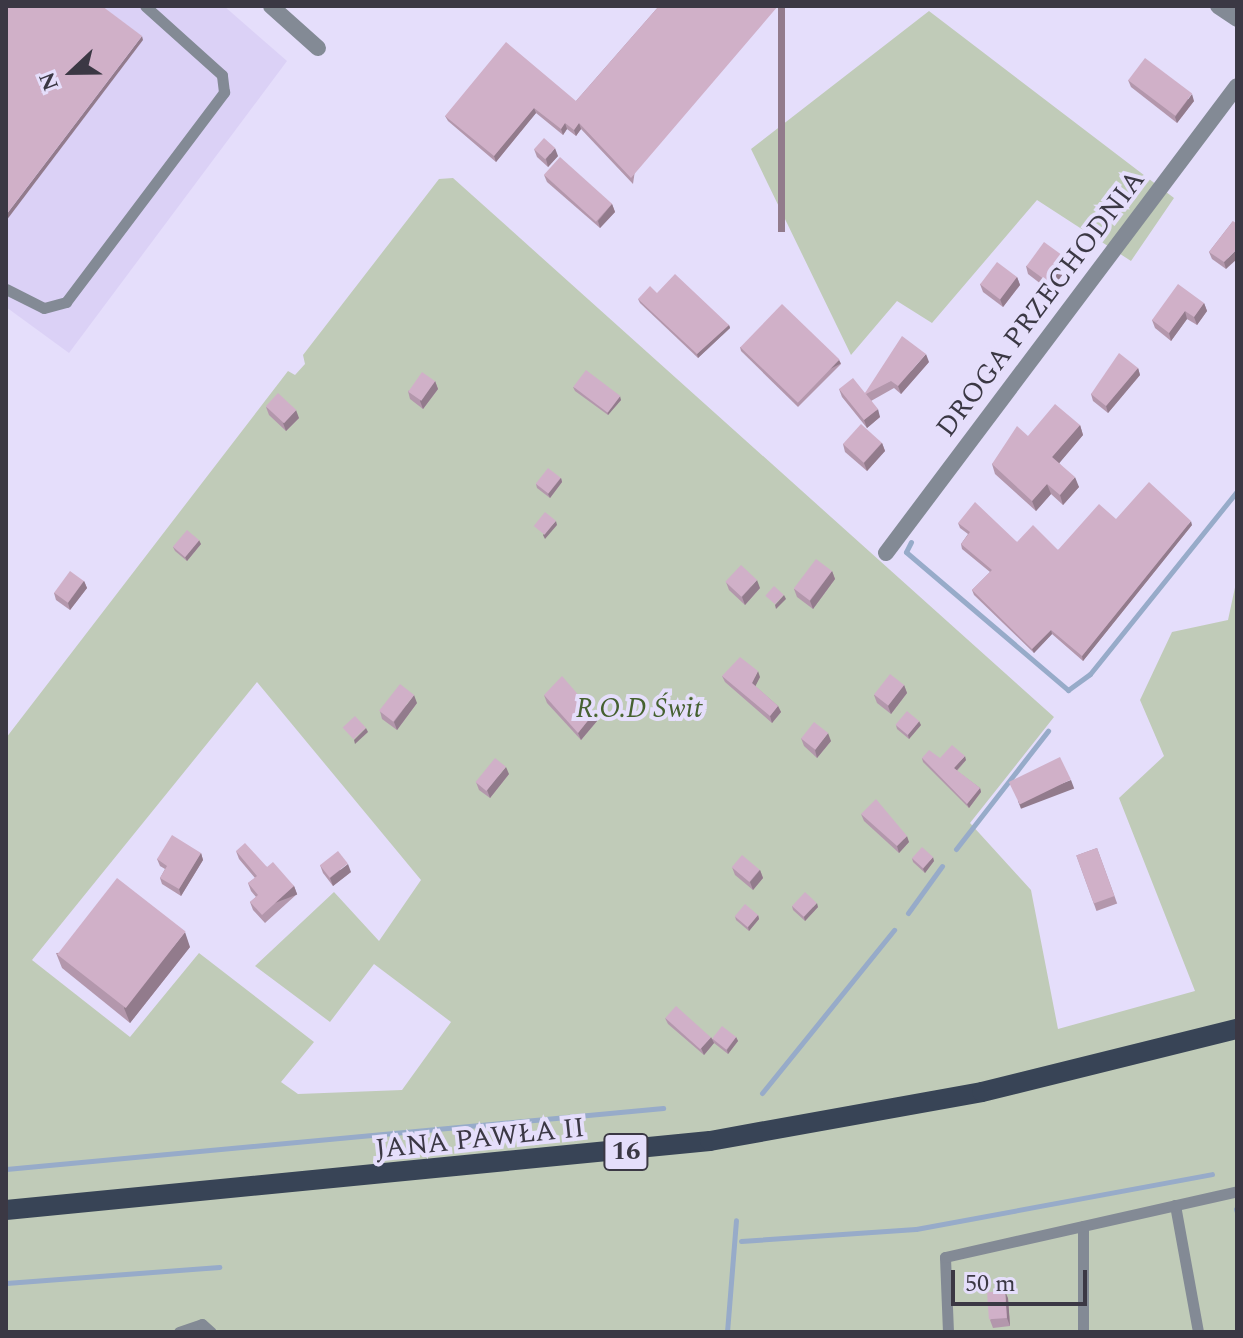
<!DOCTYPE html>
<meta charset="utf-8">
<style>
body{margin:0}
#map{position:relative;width:1243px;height:1338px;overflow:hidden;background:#e5defb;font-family:Spectral,serif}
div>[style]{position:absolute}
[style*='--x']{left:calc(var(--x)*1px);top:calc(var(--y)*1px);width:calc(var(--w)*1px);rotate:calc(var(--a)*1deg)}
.built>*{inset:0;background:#dbd1f6}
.green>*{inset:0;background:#c0cbb8}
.stream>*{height:5px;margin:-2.5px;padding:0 2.5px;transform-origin:2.5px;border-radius:2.5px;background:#97abc9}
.lane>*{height:11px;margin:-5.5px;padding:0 5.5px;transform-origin:5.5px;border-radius:5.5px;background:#838a95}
.street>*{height:16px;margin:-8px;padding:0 8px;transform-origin:8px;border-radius:8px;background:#838a95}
.primary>*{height:20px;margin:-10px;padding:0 10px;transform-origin:10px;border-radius:10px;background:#384456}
.wall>*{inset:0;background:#b397ac;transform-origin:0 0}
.shaded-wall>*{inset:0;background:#927b8c;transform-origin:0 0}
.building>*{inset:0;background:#d0b0c8;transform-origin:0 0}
span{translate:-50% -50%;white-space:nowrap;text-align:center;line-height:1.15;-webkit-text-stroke:8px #e5defb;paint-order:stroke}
.shield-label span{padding:2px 6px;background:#e5defb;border:2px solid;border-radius:6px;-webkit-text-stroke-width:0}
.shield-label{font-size:26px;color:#3b3844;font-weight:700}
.street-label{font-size:28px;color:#3b3844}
.park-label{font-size:28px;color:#466131;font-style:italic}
.frame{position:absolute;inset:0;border:8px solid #3b3844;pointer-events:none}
.north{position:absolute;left:32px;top:32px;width:80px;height:80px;-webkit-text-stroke:6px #e5defb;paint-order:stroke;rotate:248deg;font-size:22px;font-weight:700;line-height:32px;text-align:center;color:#3b3844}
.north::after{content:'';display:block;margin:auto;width:28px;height:36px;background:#3b3844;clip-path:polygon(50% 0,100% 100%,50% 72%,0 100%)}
.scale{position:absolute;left:951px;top:1270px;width:136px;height:36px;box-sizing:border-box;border:4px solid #3b3844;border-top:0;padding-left:10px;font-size:24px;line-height:28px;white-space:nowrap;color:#3b3844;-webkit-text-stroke:6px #e5defb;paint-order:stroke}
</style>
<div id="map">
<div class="built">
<i style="clip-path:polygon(6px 6px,224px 6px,287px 61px,69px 353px,6px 307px)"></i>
</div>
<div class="green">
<i style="clip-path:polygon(929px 11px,1174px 198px,1131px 261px,1037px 200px,932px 323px,897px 301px,851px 355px,751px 149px)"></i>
<i style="clip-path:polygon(evenodd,453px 178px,1054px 717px,970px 823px,1031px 890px,1058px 1029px,1195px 991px,1119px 798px,1164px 756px,1140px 700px,1172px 632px,1228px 620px,1237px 578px,1237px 1332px,6px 1332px,6px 738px,288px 371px,295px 375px,305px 364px,303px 355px,439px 179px,453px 178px,257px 682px,421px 880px,379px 941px,334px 892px,255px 966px,330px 1022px,374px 964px,451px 1022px,402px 1090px,298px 1094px,281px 1082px,314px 1042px,199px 953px,130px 1037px,32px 960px,257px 682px)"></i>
</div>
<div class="stream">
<i style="--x:911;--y:542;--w:11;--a:117"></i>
<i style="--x:906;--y:552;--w:213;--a:40.4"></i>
<i style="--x:1068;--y:690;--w:27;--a:-36"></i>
<i style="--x:1090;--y:674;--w:235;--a:-51.2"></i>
<i style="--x:956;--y:849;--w:150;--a:-52.1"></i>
<i style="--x:908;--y:913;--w:58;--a:-54.1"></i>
<i style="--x:762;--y:1093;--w:210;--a:-51"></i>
<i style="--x:6;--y:1169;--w:660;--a:-5.3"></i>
<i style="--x:1236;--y:1209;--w:3;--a:72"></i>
<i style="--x:741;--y:1241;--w:175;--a:-3.9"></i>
<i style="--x:916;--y:1229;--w:301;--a:-10.5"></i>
<i style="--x:6;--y:1283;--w:214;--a:-4.3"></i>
<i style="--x:727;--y:1332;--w:112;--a:-85.4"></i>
</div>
<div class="lane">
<i style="--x:6;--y:289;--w:42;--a:26.6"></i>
<i style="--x:44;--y:308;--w:23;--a:-15"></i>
<i style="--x:66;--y:302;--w:263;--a:-53"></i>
<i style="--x:224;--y:92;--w:17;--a:-97"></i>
<i style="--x:222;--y:75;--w:103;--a:-138.1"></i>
<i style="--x:1175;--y:1205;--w:129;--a:79.7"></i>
<i style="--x:1083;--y:1226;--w:106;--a:90"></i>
<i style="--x:179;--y:1332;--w:24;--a:-19"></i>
<i style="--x:202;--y:1324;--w:12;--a:42"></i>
<i style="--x:948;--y:1332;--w:75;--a:-92.3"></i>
<i style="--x:945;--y:1257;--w:299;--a:-12.7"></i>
</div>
<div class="street">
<i style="--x:271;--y:6;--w:63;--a:41.8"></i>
<i style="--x:1218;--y:6;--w:23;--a:34"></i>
<i style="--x:886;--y:553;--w:584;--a:-53.07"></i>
</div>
<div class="primary">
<i style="--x:6;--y:1210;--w:707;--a:-5.6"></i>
<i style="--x:710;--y:1141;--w:276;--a:-10.2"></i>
<i style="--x:982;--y:1092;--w:263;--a:-13.9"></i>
</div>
<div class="wall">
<i style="clip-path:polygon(659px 6px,633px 184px,581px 129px,576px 136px,567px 129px,563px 135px,536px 113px,496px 162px,448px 121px,445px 116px,576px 101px)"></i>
<i style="clip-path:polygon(1128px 80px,1194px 101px,1177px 123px,1131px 87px)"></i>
<i style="clip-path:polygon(534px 149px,558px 156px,548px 167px,537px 157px)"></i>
<i style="clip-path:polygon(544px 175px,612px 204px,615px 212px,600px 228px,547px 182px)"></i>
<i style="clip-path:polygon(1233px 221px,1226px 269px,1212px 259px,1209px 252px)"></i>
<i style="clip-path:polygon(1066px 258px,1069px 266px,1050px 291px,1028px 274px,1026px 266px)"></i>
<i style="clip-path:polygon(1017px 277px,1020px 285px,1003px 307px,983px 292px,980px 284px)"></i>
<i style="clip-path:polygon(638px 299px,729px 325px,730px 328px,698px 358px,640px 303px)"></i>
<i style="clip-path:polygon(1204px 303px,1207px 311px,1197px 325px,1187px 319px,1171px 341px,1155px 328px,1152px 320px)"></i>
<i style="clip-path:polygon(740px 347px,839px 360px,841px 364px,798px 407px,741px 351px)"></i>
<i style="clip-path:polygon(929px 362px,901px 394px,894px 388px,871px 401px,880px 417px,867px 428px,842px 397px,839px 389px,865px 393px)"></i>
<i style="clip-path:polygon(1138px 368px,1140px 375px,1108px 413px,1093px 401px,1091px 394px)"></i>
<i style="clip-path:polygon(435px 381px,438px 389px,423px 409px,410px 399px,408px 391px)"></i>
<i style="clip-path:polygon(573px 387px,621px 400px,608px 415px,575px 391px)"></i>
<i style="clip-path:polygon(266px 407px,299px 418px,286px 431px,269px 415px)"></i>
<i style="clip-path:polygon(1080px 425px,1083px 435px,1059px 463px,1079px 487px,1063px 505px,1051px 494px,1036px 511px,995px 474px,992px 464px,1028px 436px)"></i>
<i style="clip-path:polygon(882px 443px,885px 451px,867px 471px,845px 452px,843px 444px)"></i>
<i style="clip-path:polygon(561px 478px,562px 482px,550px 498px,537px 488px,536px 484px)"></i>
<i style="clip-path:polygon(1116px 519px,1192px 525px,1083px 661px,1052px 634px,1034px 653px,974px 595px,972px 590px,990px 572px,962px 549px,961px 544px,968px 534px,960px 528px,958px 523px,1017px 542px,1058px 550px)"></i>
<i style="clip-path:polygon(201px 544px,187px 561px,175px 551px,173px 547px)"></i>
<i style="clip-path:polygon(832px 571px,835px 579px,813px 609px,797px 597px,794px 589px)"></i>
<i style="clip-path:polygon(84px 581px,87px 588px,70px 610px,56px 600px,54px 593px)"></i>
<i style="clip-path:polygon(726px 582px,760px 588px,745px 605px,729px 590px)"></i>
<i style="clip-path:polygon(722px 676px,760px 677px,755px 686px,778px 706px,781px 712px,772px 723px,725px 682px)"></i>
<i style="clip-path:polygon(904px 685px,907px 693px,891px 714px,877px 703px,874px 695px)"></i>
<i style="clip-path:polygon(544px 695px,594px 713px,597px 721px,581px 740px,547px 703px)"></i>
<i style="clip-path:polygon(417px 703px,397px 730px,382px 719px,380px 711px)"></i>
<i style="clip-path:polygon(896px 725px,921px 725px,909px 739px,897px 729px)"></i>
<i style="clip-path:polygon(801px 738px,831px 741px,817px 758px,804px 746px)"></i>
<i style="clip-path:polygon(922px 758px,966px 760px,957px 771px,980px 788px,981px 792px,969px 808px,923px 762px)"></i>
<i style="clip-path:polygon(509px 774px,490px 798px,479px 790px,476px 782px)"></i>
<i style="clip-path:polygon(861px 814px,909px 842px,899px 853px,864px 821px)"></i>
<i style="left:1097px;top:848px;width:59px;height:22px;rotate:70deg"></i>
<i style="clip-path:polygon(236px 851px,267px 867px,294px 886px,297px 894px,265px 923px,253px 910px,250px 902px,256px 897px,251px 891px,248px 883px,255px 878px,239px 859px)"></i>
<i style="clip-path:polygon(201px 853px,203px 860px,181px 896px,162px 884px,160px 878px,165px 869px,160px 866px,157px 859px)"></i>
<i style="clip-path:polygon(912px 858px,934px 861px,925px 873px,913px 862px)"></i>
<i style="clip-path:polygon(320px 865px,351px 872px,333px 886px,323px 873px)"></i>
<i style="clip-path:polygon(732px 867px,760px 870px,763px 878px,753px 890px,735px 875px)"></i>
<i style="clip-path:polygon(792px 906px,818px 907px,805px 921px,793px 910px)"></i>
<i style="clip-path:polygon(758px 915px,759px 919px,749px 931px,736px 920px,735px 916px)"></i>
<i style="clip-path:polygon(190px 947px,130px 1023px,62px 968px,56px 953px)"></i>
<i style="clip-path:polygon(665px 1018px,712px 1039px,736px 1037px,738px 1041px,728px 1054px,714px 1043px,704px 1055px,668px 1024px)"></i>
<i style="clip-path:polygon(1008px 1298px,1010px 1326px,993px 1328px,990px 1320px)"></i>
</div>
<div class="shaded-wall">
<i style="left:778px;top:6px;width:7px;height:226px"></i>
<i style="clip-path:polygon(142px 36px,143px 40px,6px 221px,6px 215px)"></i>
<i style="clip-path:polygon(1192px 94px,1194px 101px,1177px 123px,1175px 117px)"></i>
<i style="clip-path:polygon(534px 108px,536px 113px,496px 162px,494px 156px)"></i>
<i style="clip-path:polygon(565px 123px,567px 129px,563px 135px,561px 129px)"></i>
<i style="clip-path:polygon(579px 123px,581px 129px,576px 136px,574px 130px)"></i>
<i style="clip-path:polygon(555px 148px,558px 156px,548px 167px,546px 159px)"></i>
<i style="clip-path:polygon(612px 204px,615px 212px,600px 228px,598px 221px)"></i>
<i style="clip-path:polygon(1237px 249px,1237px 259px,1226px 269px,1224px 262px)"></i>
<i style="clip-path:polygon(1066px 258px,1069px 266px,1050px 291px,1047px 283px)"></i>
<i style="clip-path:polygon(1017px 277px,1020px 285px,1003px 307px,1000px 299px)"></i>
<i style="clip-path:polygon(1204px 303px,1207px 311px,1197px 325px,1194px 317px)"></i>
<i style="clip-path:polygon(1185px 311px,1187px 319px,1171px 341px,1169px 333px)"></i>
<i style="clip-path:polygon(729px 325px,730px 328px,698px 358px,697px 354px)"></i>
<i style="clip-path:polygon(926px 354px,929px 362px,901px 394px,898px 386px)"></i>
<i style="left:839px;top:360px;width:4px;height:61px;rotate:63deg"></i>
<i style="clip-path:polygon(1138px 368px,1140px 375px,1108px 413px,1106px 406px)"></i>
<i style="clip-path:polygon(435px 381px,438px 389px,423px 409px,420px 401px)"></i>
<i style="clip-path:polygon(620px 396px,621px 400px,608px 415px,607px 411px)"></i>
<i style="clip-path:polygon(878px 409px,880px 417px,867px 428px,864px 420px)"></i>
<i style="clip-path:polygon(296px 410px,299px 418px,286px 431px,283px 423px)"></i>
<i style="clip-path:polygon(1080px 425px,1083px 435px,1056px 467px,1052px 457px)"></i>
<i style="clip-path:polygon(882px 443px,885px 451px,867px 471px,864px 463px)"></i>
<i style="clip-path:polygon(1075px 477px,1079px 487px,1063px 505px,1060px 495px)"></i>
<i style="clip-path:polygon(561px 478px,562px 482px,550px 498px,548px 494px)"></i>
<i style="clip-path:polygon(1047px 484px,1051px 494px,1036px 511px,1032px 501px)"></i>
<i style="clip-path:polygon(556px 521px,557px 525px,545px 539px,543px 535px)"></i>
<i style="clip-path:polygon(1191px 521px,1192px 525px,1083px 661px,1082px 656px)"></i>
<i style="clip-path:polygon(199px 540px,201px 544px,187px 561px,185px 557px)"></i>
<i style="clip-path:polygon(832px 571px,835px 579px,813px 609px,810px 601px)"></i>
<i style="clip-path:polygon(757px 580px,760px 588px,745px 605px,742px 597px)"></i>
<i style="clip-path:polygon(84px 581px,87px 588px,70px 610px,68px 603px)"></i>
<i style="clip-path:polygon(784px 595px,786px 599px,776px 609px,775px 605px)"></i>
<i style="clip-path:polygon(1051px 630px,1052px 634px,1034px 653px,1032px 649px)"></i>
<i style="clip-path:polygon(758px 671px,760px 677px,754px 689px,752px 683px)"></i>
<i style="clip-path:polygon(904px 685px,907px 693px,891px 714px,888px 706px)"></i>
<i style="clip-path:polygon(414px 695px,417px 703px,397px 730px,394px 722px)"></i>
<i style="clip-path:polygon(778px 706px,781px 712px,772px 723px,770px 716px)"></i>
<i style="clip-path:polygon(594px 713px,597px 721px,581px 740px,578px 733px)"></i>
<i style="clip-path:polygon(919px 721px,921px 725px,909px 739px,908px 735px)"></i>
<i style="clip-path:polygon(366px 728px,368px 732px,355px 744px,354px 740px)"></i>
<i style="clip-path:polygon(828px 733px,831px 741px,817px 758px,815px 750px)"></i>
<i style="clip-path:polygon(965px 756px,966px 760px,955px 772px,954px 768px)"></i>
<i style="clip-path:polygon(506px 767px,509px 774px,490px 798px,487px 790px)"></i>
<i style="left:1071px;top:780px;width:9px;height:57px;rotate:69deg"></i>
<i style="clip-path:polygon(980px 788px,981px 792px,969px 808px,967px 804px)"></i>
<i style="clip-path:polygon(907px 836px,909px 842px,899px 853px,897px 846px)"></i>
<i style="clip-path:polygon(201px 853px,203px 860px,181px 896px,179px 889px)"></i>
<i style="clip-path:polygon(933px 857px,934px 861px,925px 873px,923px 869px)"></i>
<i style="clip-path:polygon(348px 864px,351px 872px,333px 886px,330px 878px)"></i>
<i style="clip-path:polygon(760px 870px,763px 878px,753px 890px,750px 882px)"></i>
<i style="left:294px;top:886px;width:9px;height:43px;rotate:69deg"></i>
<i style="clip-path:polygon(817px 903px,818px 907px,805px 921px,804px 917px)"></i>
<i style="clip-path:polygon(758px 915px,759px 919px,749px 931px,748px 927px)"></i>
<i style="clip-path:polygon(185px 932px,190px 947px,130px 1023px,124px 1008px)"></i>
<i style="clip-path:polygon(711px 1037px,714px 1043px,704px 1055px,701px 1048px)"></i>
<i style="clip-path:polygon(736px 1037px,738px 1041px,728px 1054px,727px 1050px)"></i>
<i style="clip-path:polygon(1005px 1291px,1008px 1298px,1010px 1326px,1007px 1318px)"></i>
</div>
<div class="building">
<i style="clip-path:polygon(6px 6px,102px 6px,142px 36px,6px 215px)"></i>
<i style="clip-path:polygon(659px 6px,778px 6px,631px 178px,579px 123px,574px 130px,565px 123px,561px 129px,534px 108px,494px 156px,445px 116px,506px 42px,576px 101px)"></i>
<i style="left:1145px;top:58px;width:59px;height:28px;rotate:37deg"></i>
<i style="left:544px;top:138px;width:15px;height:15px;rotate:42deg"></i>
<i style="left:560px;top:157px;width:70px;height:24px;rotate:42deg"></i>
<i style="clip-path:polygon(1233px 221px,1237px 224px,1237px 249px,1224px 262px,1209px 252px)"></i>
<i style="left:1044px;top:242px;width:27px;height:30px;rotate:36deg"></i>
<i style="left:997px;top:262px;width:25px;height:28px;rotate:37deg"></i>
<i style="clip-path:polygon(675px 274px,729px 325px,697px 354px,638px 299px,650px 286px,657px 293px)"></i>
<i style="clip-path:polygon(1178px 284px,1204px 303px,1194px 317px,1185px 311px,1169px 333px,1152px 320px)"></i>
<i style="left:782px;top:304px;width:80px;height:60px;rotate:44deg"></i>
<i style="clip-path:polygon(902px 336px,926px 354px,898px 386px,891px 381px,866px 394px,878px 409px,864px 420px,839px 389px,853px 378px,865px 393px)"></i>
<i style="clip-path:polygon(1119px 353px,1138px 368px,1106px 406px,1091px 394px)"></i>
<i style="left:586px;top:370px;width:43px;height:21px;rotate:37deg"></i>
<i style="left:422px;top:372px;width:16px;height:24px;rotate:35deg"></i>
<i style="left:278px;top:393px;width:25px;height:18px;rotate:43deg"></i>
<i style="clip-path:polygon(1055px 404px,1080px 425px,1052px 457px,1075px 477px,1060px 495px,1047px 484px,1032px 501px,992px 464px,1017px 426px,1028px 436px)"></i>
<i style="left:861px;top:424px;width:28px;height:27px;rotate:42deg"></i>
<i style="left:548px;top:468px;width:16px;height:20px;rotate:38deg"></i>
<i style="clip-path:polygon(1149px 482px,1191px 521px,1082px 656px,1051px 630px,1032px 649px,972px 590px,992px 570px,961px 544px,970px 532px,958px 523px,975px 502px,1017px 542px,1033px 525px,1058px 550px,1099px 504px,1116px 519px)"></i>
<i style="left:545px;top:512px;width:14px;height:18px;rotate:39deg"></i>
<i style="left:187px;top:530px;width:16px;height:22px;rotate:40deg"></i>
<i style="left:816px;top:559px;width:20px;height:37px;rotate:37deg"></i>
<i style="left:741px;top:565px;width:22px;height:23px;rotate:43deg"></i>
<i style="left:70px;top:571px;width:17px;height:27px;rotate:36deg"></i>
<i style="left:774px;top:586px;width:13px;height:13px;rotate:42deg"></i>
<i style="clip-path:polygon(740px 657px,758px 671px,752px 683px,778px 706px,770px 716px,722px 676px)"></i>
<i style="left:890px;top:674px;width:18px;height:26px;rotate:38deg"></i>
<i style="clip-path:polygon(562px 676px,594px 713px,578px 733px,544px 695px)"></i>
<i style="left:400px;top:684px;width:18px;height:34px;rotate:38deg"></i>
<i style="left:907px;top:711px;width:16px;height:18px;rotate:40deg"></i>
<i style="left:355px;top:716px;width:16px;height:17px;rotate:47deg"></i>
<i style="left:814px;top:722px;width:18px;height:21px;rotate:38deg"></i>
<i style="clip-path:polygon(952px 745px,965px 756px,954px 768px,980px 788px,967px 804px,922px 758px,929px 750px,940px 758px)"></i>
<i style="left:1060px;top:757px;width:25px;height:57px;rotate:64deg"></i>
<i style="left:495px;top:758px;width:14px;height:31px;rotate:39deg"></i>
<i style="clip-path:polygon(876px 799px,907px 836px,897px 846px,861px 814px)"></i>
<i style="clip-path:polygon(172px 835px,201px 853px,179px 889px,160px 878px,167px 866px,157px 859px)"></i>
<i style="clip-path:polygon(245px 843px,267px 867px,273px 862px,294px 886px,262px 915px,250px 902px,258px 895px,248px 883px,257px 876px,236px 851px)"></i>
<i style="left:922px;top:847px;width:15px;height:15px;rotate:42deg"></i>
<i style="left:1097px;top:848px;width:51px;height:22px;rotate:70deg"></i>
<i style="left:338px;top:851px;width:16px;height:23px;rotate:52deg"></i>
<i style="left:742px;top:855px;width:23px;height:16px;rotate:40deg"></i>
<i style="left:117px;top:878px;width:87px;height:97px;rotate:38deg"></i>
<i style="left:805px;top:892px;width:16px;height:19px;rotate:43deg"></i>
<i style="left:745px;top:904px;width:17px;height:16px;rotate:40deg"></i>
<i style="left:676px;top:1006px;width:47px;height:16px;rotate:42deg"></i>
<i style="left:722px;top:1026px;width:18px;height:16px;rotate:38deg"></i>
<i style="left:1005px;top:1291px;width:27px;height:18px;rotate:86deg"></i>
</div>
<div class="shield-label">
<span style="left:626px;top:1152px">16</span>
</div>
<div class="street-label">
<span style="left:1041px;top:304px;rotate:-53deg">DROGA PRZECHODNIA</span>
<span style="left:480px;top:1139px;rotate:-6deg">JANA PAWŁA II</span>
</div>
<div class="park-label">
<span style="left:639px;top:709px">R.O.D Świt</span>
</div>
<div class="frame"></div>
<div class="north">N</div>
<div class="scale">50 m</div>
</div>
